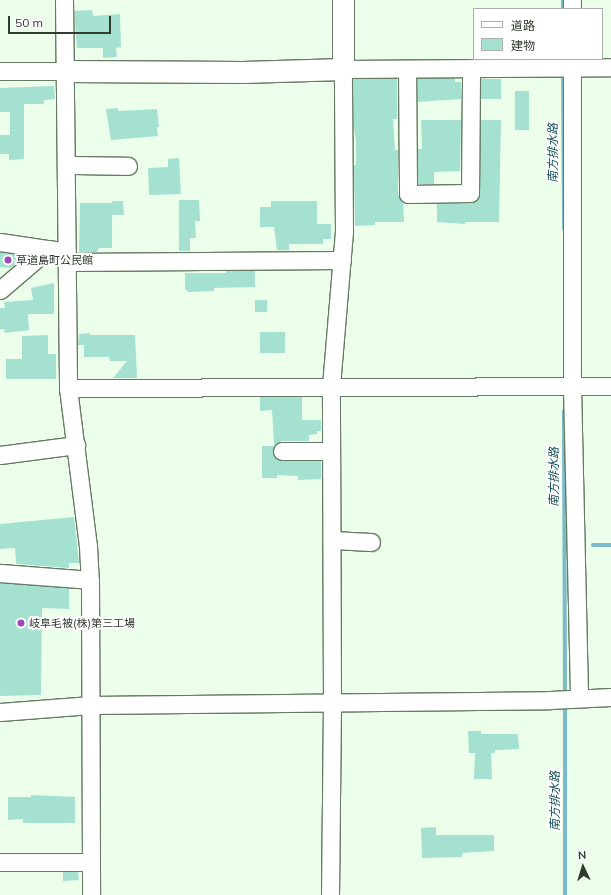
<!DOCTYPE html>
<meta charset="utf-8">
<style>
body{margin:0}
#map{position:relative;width:611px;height:895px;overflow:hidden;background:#ecffea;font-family:Mulish,"Noto Sans JP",sans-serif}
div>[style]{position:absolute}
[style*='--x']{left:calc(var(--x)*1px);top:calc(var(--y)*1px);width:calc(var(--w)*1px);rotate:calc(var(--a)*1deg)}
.stream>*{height:4px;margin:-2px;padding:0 2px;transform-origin:2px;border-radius:2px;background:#7bbac6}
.building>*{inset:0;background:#a4e1d1;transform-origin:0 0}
.roads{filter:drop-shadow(1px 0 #677b64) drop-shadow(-1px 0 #677b64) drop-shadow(0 1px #677b64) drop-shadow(0 -1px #677b64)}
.minor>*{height:17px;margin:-8.5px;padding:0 8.5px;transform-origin:8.5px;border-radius:8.5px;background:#fff}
.tertiary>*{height:21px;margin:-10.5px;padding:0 10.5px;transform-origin:10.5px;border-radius:10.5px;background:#fff}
.dots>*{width:11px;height:11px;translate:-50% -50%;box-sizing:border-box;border:2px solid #fff;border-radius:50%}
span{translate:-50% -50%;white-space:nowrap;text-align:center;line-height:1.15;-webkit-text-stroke:4px #fff;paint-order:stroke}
.poi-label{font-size:11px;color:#323b30}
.left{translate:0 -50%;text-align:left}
.water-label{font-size:12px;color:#144c55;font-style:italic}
.legend{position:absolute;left:473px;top:8px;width:130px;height:52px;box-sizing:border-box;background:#fff;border:1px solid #adb1ac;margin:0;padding:5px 7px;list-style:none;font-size:12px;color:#323b30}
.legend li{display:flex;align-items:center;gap:8px;height:20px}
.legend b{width:20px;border:1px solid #adb1ac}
.north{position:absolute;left:563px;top:847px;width:40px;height:40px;-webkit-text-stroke:3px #fff;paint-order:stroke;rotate:356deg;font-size:11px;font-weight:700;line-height:16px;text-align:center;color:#323b30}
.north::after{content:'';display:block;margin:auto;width:14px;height:18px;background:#323b30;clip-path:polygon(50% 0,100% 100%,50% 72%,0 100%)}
.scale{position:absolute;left:8px;top:16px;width:103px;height:18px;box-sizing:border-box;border:2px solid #323b30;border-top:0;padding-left:5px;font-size:12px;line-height:14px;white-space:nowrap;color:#323b30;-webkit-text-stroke:3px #fff;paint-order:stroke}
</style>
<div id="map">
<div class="stream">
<i style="--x:563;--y:0;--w:9;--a:90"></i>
<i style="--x:563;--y:71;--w:158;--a:89.6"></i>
<i style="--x:564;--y:411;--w:284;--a:89.8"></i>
<i style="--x:593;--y:545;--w:18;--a:0"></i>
<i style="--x:565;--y:703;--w:192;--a:90"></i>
</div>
<div class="building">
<i style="clip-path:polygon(92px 10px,93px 15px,94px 16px,120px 14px,121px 47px,116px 48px,117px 57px,103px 58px,103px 48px,77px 48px,74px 11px)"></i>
<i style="clip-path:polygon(417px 78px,455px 78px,455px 82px,461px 82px,461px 99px,417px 102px)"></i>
<i style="clip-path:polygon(353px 79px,397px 79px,397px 119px,393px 119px,395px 150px,398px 150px,398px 194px,403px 203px,404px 222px,375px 222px,375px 225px,355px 226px,354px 165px,356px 165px,356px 141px,353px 121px)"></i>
<i style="left:501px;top:79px;width:20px;height:20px;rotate:90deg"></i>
<i style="clip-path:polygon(54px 86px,55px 99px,44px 100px,44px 104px,24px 104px,24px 159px,9px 160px,9px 154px,0 154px,0 135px,10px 135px,10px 112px,0 112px,0 88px)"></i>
<i style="left:515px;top:91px;width:14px;height:39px"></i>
<i style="clip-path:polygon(118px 108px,118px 111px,157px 109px,159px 127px,157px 127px,158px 136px,111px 140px,106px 109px)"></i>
<i style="clip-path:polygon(421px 120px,461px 120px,460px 171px,434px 172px,434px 184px,418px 184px,418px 149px,422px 149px)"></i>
<i style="clip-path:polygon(481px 120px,501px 120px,499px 222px,465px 222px,465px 224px,437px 222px,437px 204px,470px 203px,479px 198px)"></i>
<i style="clip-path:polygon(179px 158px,181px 194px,149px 195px,148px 168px,168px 167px,168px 159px)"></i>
<i style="clip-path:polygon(179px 200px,199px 200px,200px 221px,195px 221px,196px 238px,190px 238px,190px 251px,179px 251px)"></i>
<i style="clip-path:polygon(112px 201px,123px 201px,124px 215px,112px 215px,112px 248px,99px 248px,97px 252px,79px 252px,80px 203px,112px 203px)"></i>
<i style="clip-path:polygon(271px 201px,317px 201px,317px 224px,331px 224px,331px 239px,323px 239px,323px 244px,289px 244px,289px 250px,277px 250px,274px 227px,260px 227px,260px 207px,271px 207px)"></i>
<i style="clip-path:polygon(0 252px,16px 254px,16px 264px,11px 268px,0 267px)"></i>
<i style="clip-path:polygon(226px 271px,255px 271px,255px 287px,214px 288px,214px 291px,187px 292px,187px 290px,185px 290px,185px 273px,226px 273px)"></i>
<i style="clip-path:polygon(54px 283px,54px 314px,28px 314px,29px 330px,5px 333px,4px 329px,0 329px,0 308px,5px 308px,4px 302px,33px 300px,31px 288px)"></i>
<i style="left:255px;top:300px;width:12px;height:12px"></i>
<i style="left:260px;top:332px;width:25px;height:21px"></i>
<i style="clip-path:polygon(90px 333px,90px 335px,135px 335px,137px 378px,113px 378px,127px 361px,110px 361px,109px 357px,84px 357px,84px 345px,78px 345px,79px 334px)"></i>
<i style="clip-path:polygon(48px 335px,48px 354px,56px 354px,56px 379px,6px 379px,6px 359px,22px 359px,22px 336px)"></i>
<i style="clip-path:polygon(260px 397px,302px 397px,302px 420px,321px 420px,321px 431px,317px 431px,317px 434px,309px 435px,309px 441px,282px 441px,274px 445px,272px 410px,260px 411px)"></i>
<i style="clip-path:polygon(262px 446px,274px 446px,273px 456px,282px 461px,321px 461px,321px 479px,298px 480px,298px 476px,277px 475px,277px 478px,262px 478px)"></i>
<i style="clip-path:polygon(74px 517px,79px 563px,69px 563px,69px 568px,16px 564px,15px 548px,0 549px,0 524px)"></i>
<i style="clip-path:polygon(0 583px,69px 588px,69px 609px,42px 608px,41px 695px,0 696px)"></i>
<i style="clip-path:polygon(468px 731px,481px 731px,481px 734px,518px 734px,519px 749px,495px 750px,495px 753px,491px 753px,492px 779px,474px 779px,475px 753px,469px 753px)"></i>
<i style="clip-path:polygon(31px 795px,75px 797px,75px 823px,23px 823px,23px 819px,8px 820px,8px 797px,31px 797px)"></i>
<i style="clip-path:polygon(436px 827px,436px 835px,494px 835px,494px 851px,462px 853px,462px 857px,422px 858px,421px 828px)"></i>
<i style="clip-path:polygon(63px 872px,78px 872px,79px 880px,63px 881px)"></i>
</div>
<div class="roads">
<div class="minor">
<i style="--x:64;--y:0;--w:388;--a:89.4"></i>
<i style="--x:68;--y:388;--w:159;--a:82.8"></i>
<i style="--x:88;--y:546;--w:34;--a:87"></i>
<i style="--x:90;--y:580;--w:315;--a:89.8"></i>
<i style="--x:572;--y:0;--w:9;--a:90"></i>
<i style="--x:572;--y:59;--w:327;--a:90"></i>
<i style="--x:572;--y:386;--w:312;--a:88.7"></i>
<i style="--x:407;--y:69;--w:125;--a:89.5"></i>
<i style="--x:408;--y:194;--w:62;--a:-0.9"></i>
<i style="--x:470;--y:193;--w:125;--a:-89.5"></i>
<i style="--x:0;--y:71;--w:65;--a:0"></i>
<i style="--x:66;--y:165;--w:62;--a:0.9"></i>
<i style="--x:0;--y:242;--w:49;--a:8.3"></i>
<i style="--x:67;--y:262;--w:275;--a:-0.4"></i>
<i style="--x:0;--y:290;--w:63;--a:-40.5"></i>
<i style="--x:48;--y:249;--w:19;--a:9"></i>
<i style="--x:68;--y:388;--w:543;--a:-0.21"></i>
<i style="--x:282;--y:451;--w:49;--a:0"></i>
<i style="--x:0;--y:455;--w:77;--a:-7.5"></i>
<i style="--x:332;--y:540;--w:39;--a:3"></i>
<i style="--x:0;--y:573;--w:90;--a:4.4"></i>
<i style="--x:0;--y:712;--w:91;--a:-4.4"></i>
<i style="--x:91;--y:705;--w:459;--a:-0.6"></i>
<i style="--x:550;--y:700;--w:61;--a:-2.8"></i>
<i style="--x:0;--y:862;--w:91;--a:0"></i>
<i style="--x:330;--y:895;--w:194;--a:-89.4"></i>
<i style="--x:332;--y:701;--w:315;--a:-90.2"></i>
<i style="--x:331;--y:386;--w:156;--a:-85.2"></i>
<i style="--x:344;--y:231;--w:162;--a:-90.4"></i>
<i style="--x:343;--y:69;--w:268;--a:-0.4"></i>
</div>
<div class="tertiary">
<i style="--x:65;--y:71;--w:178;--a:0.3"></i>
<i style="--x:243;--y:72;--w:100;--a:-1.7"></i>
<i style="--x:343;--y:69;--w:69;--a:-90"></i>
</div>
</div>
<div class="dots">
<i style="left:8px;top:260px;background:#994abb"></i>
<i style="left:21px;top:623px;background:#994abb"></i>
</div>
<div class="poi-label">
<span class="left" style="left:16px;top:260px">草道島町公民館</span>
<span class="left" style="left:29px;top:623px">岐阜毛被(株)第三工場</span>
</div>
<div class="water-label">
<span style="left:553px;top:153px;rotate:-90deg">南方排水路</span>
<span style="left:554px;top:477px;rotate:-90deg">南方排水路</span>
<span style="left:555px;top:801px;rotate:-90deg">南方排水路</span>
</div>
<ul class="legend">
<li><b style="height:5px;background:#fff"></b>道路</li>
<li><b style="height:11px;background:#a4e1d1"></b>建物</li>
</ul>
<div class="north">N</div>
<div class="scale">50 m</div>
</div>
